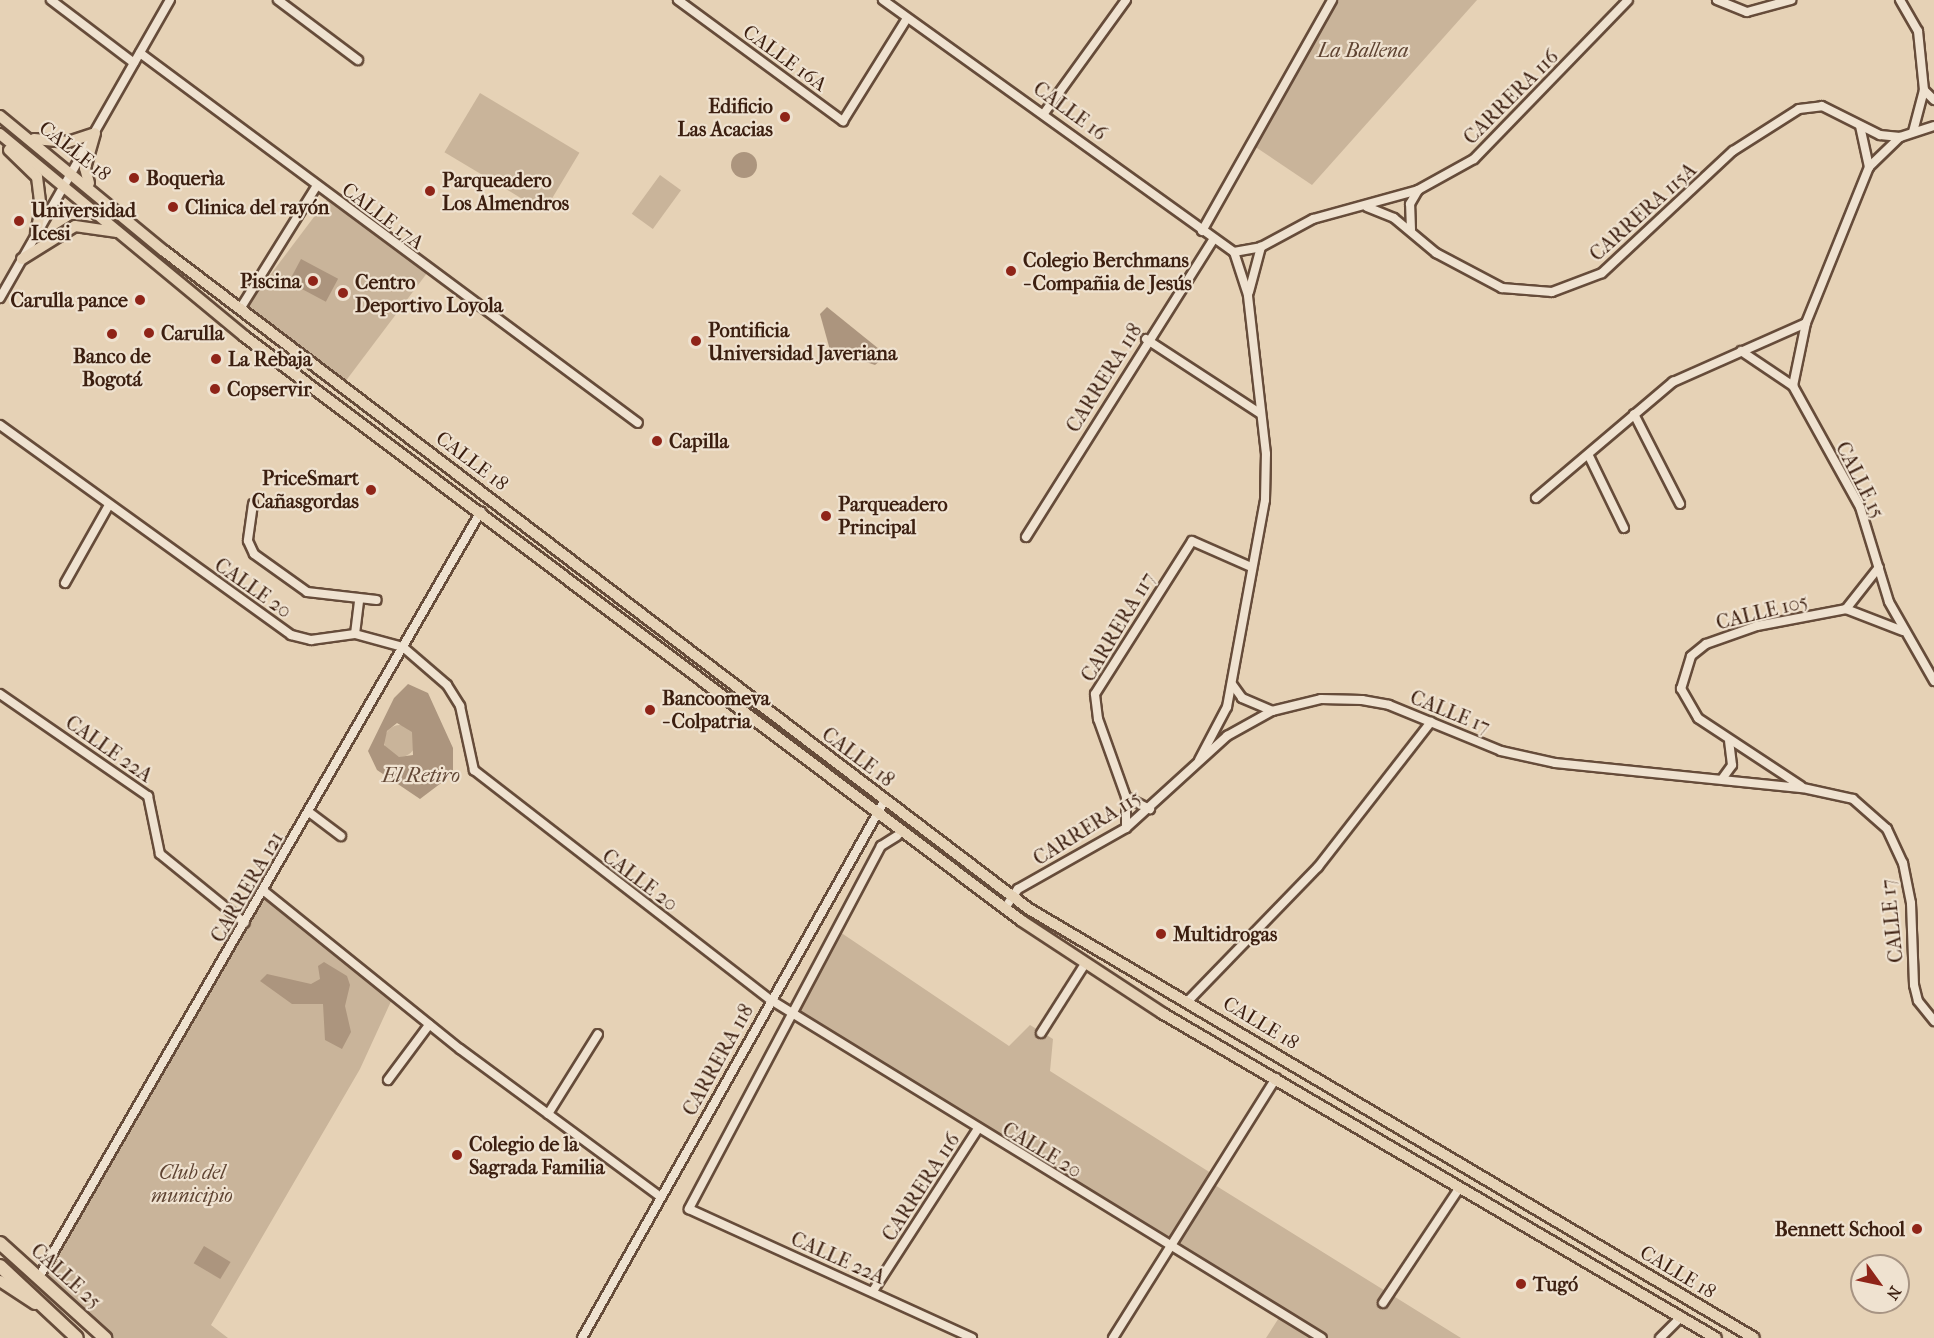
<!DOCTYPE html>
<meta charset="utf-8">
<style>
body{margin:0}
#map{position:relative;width:1934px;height:1338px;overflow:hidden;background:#e6d2b6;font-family:"IM FELL French Canon",serif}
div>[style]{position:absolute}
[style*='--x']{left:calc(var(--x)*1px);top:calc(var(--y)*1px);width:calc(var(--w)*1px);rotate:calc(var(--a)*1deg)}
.green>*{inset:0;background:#c9b49a;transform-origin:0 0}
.round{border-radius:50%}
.water>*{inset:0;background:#ac957e;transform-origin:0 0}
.roads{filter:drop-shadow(2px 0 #664c3a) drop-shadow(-2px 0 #664c3a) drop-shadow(0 2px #664c3a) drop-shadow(0 -2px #664c3a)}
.minor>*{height:8px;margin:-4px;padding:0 4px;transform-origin:4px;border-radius:4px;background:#efe2d0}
.major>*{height:10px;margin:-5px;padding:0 5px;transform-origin:5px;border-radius:5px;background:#e6d2b6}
.highway>*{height:12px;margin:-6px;padding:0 6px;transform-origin:6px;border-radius:6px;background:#e6d2b6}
.dots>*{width:16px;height:16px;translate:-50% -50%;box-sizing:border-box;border:3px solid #efe2d0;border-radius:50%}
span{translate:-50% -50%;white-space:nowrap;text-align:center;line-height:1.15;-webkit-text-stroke:4.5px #efe2d0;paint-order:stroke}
.park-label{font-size:20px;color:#5f4432;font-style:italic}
.street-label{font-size:20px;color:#3c1f10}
.poi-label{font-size:20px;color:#3c1f10;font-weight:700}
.right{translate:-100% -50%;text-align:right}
.left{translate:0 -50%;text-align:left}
.water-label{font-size:21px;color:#634836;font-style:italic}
.north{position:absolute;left:1850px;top:1254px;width:60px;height:60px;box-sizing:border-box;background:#efe2d0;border:2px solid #a79483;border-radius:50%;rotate:123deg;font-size:16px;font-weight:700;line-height:24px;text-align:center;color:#3c1f10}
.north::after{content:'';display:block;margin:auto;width:21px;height:27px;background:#8f2418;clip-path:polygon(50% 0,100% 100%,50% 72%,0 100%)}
</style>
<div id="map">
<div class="green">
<i style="clip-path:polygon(1332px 0,1477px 0,1312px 185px,1254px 146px)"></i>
<i style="left:480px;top:93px;width:116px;height:69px;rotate:31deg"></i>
<i style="left:660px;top:175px;width:26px;height:48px;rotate:36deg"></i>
<i style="left:329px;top:197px;width:124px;height:144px;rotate:37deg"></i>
<i class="round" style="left:384px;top:725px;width:32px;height:32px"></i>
<i style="clip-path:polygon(264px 891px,393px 997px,360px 1069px,211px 1325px,228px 1338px,105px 1338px,39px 1277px)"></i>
<i style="clip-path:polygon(837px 930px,1009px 1046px,1030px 1025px,1053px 1039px,1050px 1071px,1214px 1175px,1210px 1182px,1461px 1338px,1266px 1338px,1282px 1313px,791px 1013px)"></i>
</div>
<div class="water">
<i class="round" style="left:731px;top:152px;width:26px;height:26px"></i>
<i style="left:301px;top:259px;width:42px;height:26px;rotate:28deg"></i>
<i style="clip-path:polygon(827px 307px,879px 349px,881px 360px,875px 365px,830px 350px,820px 314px)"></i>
<i style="clip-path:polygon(evenodd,408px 684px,428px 693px,453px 748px,453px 774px,420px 799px,377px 770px,368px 751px,394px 698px,408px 684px,397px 723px,412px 732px,413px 755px,399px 757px,384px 745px,387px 731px,397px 723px)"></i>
<i style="clip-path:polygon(324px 962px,347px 976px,350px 985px,345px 1006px,351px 1032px,342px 1049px,325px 1040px,323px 1004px,292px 1004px,260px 981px,267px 974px,311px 984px,320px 979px,318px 966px)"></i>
<i style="left:204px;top:1246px;width:31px;height:20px;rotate:31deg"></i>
</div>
<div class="roads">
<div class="minor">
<i style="--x:51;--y:0;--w:104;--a:37.2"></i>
<i style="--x:278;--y:0;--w:100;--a:36.9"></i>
<i style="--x:678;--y:0;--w:205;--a:36.3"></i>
<i style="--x:843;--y:121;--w:121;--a:-58.1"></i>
<i style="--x:883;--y:0;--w:432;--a:35.7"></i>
<i style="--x:1717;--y:0;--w:32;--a:22"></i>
<i style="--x:1747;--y:12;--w:46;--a:-15.3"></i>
<i style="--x:1900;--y:0;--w:36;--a:60"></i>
<i style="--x:1918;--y:31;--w:59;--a:84.2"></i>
<i style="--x:1924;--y:90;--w:43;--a:104.7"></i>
<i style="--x:140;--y:53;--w:620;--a:36.61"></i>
<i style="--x:1924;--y:90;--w:14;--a:45"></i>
<i style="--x:1045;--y:112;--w:138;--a:-54.1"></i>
<i style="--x:1860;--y:126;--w:42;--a:77.6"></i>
<i style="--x:1934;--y:126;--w:36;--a:162"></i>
<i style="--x:1900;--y:137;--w:43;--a:135.9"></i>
<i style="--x:1869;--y:167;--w:168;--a:112"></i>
<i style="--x:1806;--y:323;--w:64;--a:101.7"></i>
<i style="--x:1793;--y:386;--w:138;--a:61"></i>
<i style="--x:1860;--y:507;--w:99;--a:73"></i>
<i style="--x:1889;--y:602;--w:91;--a:60.3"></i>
<i style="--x:1367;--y:207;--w:29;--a:22"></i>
<i style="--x:1394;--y:218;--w:55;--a:39.8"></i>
<i style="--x:1436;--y:253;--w:75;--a:27.9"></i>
<i style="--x:1502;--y:288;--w:50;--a:4.6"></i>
<i style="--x:1552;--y:292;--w:53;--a:-20.8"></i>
<i style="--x:1602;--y:273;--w:179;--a:-43"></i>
<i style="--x:1733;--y:151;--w:78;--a:-32.5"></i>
<i style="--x:1799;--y:109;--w:23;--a:-7"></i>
<i style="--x:1822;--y:106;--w:65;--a:26.6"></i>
<i style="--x:1880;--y:135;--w:20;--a:6"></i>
<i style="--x:1411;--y:230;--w:26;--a:-92"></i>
<i style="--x:1410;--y:204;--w:16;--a:-60"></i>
<i style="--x:1202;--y:231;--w:265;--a:-60.6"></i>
<i style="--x:1234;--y:252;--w:27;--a:-10"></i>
<i style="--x:1261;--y:247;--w:59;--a:-28.3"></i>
<i style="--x:1313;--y:219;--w:109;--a:-15.4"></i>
<i style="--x:1418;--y:190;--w:64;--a:-29"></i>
<i style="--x:1474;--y:159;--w:221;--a:-45.9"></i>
<i style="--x:1249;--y:292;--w:47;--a:-75.1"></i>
<i style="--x:0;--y:298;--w:343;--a:-60.3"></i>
<i style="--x:240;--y:309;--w:144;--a:-58.1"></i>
<i style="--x:1146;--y:339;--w:137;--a:33.1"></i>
<i style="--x:1741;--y:351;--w:63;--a:33.9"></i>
<i style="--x:1634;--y:414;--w:101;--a:62.9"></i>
<i style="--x:0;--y:425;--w:359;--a:35.8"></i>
<i style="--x:291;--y:635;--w:21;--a:14"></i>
<i style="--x:311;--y:640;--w:44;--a:-7.8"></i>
<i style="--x:355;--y:634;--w:50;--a:15.2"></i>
<i style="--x:403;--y:647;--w:58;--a:40.8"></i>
<i style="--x:447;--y:685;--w:25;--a:58"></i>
<i style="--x:460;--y:706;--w:66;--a:77.7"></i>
<i style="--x:474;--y:770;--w:376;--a:37.8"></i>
<i style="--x:771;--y:1000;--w:646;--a:31.53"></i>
<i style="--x:1589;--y:456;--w:80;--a:64.1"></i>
<i style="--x:1536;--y:498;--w:180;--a:-40.3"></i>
<i style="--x:1673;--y:382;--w:145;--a:-23.9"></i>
<i style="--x:253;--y:504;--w:37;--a:98"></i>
<i style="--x:248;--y:541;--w:14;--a:65"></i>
<i style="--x:254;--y:554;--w:65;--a:35.6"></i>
<i style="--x:307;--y:592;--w:70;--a:6.5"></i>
<i style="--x:1026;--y:537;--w:352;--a:-57.8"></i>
<i style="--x:65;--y:583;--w:90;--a:-60.6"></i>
<i style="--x:1846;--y:609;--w:53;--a:-51.8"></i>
<i style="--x:355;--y:634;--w:35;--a:-83"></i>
<i style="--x:1232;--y:684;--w:17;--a:54"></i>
<i style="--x:1242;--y:698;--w:33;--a:23"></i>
<i style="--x:1272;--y:711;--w:50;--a:-13.8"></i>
<i style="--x:1321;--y:699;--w:41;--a:1.4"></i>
<i style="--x:1362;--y:700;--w:27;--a:10"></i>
<i style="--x:1389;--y:705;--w:121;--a:22.3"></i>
<i style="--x:1501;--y:751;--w:55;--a:12.5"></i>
<i style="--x:1555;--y:763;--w:249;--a:5.8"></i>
<i style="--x:1803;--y:788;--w:51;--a:12.4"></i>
<i style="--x:1853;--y:799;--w:45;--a:41.4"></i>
<i style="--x:1887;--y:829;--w:38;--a:65"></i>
<i style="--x:1903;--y:863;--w:41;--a:78.7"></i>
<i style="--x:1911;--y:903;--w:82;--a:87.9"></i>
<i style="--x:1914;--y:985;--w:16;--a:76"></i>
<i style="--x:1918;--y:1001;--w:26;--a:51"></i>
<i style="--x:0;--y:694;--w:180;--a:34.6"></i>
<i style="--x:148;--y:796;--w:59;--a:78.3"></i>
<i style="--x:160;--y:854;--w:109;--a:39.1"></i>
<i style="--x:1199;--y:760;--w:60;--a:-62.2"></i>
<i style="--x:1227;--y:707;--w:210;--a:-79.6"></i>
<i style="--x:1265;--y:500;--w:46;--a:-88.8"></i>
<i style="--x:1266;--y:454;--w:160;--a:-96.5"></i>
<i style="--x:1248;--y:295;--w:45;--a:-108"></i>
<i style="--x:1722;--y:779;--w:17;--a:-54"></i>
<i style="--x:1732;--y:765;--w:24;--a:-97"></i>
<i style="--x:1801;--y:786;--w:123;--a:-146.6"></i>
<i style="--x:1698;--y:718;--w:34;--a:-120"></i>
<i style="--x:1681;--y:689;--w:34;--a:-73"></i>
<i style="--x:1691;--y:656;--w:19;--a:-39"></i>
<i style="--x:1706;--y:644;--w:54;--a:-19.4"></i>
<i style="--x:1757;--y:626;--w:91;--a:-10.8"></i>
<i style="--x:1846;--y:609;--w:61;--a:21.1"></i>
<i style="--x:1126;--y:797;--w:27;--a:27"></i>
<i style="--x:309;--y:812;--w:40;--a:37"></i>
<i style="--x:1126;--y:828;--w:31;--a:-90"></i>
<i style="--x:1126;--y:797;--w:83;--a:-109.7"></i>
<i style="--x:1098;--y:719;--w:25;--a:-97"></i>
<i style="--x:1095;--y:694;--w:181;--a:-57.6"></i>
<i style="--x:1192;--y:541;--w:64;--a:23.8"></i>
<i style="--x:897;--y:836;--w:19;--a:148"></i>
<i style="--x:881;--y:846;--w:411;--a:117.9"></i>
<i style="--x:689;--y:1209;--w:311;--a:24.5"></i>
<i style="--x:264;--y:891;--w:252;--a:38.9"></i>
<i style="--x:460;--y:1049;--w:250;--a:36.4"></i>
<i style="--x:1005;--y:908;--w:23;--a:-56"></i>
<i style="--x:1018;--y:889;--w:124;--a:-29.5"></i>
<i style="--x:1126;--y:828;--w:137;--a:-42.3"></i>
<i style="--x:1227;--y:736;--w:51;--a:-29.1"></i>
<i style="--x:1189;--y:1000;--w:185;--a:-45.9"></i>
<i style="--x:1318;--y:867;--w:184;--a:-52.1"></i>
<i style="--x:1041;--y:1033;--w:82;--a:-57.5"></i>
<i style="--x:388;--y:1080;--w:69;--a:-53.3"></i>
<i style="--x:548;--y:1114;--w:94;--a:-58"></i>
<i style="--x:39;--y:1277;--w:884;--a:-60.01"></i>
<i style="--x:873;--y:1291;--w:192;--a:-57.1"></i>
<i style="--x:1383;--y:1303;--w:139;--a:-56.4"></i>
<i style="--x:582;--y:1338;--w:617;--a:-60.61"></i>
<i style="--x:1113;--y:1338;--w:307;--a:-57.9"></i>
<i style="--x:1660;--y:1338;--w:30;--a:-45"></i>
</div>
<div class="major">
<i style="--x:0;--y:116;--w:212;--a:39.5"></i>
<i style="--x:164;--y:251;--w:1087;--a:37.26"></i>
<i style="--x:1029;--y:909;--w:842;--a:30.61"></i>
<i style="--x:0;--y:134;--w:317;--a:39.6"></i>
<i style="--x:244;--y:336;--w:973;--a:36.94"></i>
<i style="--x:1022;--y:921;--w:168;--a:33.3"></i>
<i style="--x:1162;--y:1013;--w:642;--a:30.4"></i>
<i style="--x:34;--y:139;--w:34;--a:5"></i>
<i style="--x:68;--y:142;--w:28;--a:-18"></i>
<i style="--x:9;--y:150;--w:39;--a:44"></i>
<i style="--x:37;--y:177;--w:32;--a:83"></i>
<i style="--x:41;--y:209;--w:25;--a:102"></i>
<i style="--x:89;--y:183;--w:16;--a:-105"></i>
<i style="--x:85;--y:168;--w:36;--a:-74"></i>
<i style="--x:22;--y:259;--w:62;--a:-31.9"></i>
<i style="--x:75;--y:226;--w:41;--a:8.3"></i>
<i style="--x:0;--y:1281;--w:42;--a:33.3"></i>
</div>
<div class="highway">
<i style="--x:0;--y:1243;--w:142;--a:42.1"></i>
<i style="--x:0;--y:1266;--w:105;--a:43.1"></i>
</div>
</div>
<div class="dots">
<i style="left:785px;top:117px;background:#8f2418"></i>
<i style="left:134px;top:178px;background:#8f2418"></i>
<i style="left:430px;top:191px;background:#8f2418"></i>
<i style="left:173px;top:207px;background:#8f2418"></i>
<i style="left:19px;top:221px;background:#8f2418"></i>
<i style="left:1011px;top:271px;background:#8f2418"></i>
<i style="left:313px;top:281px;background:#8f2418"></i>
<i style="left:343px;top:293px;background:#8f2418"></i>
<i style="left:140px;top:300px;background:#8f2418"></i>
<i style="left:149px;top:333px;background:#8f2418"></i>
<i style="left:112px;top:334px;background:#8f2418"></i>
<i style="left:696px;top:341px;background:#8f2418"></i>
<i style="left:216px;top:359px;background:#8f2418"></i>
<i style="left:215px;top:389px;background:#8f2418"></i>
<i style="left:657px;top:441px;background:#8f2418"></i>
<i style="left:371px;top:490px;background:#8f2418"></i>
<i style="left:826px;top:516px;background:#8f2418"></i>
<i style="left:650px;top:710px;background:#8f2418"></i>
<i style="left:1161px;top:934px;background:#8f2418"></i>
<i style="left:457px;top:1155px;background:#8f2418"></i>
<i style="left:1917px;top:1229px;background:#8f2418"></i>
<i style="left:1521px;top:1284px;background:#8f2418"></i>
</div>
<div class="park-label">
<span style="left:1363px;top:50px">La Ballena</span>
<span style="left:192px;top:1184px">Club del<br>municipio</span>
</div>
<div class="street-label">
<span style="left:785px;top:58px;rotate:36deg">CALLE 16A</span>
<span style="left:1511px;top:97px;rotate:-45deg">CARRERA 116</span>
<span style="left:1070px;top:111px;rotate:36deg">CALLE 16</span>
<span style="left:75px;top:151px;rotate:38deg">CALLE 18</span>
<span style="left:1643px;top:212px;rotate:-42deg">CARRERA 115A</span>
<span style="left:383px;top:216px;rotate:37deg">CALLE 17A</span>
<span style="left:1104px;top:378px;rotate:-58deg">CARRERA 118</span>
<span style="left:472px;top:461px;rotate:37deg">CALLE 18</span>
<span style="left:1860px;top:480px;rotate:63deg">CALLE 15</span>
<span style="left:253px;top:588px;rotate:35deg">CALLE 20</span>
<span style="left:1762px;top:612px;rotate:-14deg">CALLE 105</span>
<span style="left:1118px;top:627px;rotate:-59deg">CARRERA 117</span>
<span style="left:1450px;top:712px;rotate:22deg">CALLE 17</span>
<span style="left:109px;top:749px;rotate:35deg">CALLE 22A</span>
<span style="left:858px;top:757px;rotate:37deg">CALLE 18</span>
<span style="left:1087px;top:828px;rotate:-32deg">CARRERA 115</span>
<span style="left:640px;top:880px;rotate:37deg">CALLE 20</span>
<span style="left:247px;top:887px;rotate:-60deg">CARRERA 121</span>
<span style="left:1892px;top:921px;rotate:-96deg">CALLE 17</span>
<span style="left:1261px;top:1023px;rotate:31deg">CALLE 18</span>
<span style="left:718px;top:1060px;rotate:-61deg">CARRERA 118</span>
<span style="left:1042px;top:1150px;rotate:31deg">CALLE 20</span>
<span style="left:921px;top:1187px;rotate:-57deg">CARRERA 116</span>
<span style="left:838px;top:1258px;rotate:24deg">CALLE 22A</span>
<span style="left:1678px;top:1272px;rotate:31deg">CALLE 18</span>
<span style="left:66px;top:1276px;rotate:42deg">CALLE 25</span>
</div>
<div class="poi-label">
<span class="right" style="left:773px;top:118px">Edificio<br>Las Acacias</span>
<span class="left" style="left:146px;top:178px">Boquerìa</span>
<span class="left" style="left:442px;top:192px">Parqueadero<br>Los Almendros</span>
<span class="left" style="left:185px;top:207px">Clinica del rayón</span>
<span class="left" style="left:31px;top:222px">Universidad<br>Icesi</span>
<span class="left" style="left:1023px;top:272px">Colegio Berchmans<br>- Compañia de Jesús</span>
<span class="right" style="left:301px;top:281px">Piscina</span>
<span class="left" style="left:355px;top:294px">Centro<br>Deportivo Loyola</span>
<span class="right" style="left:128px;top:300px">Carulla pance</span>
<span class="left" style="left:708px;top:342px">Pontificia<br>Universidad Javeriana</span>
<span class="left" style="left:161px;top:333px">Carulla</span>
<span style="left:112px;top:368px">Banco de<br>Bogotá</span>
<span class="left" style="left:228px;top:359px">La Rebaja</span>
<span class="left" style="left:227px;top:389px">Copservir</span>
<span class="left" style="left:669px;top:441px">Capilla</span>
<span class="right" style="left:359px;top:490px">PriceSmart<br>Cañasgordas</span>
<span class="left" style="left:838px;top:516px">Parqueadero<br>Principal</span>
<span class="left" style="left:662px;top:710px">Bancoomeva<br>- Colpatria</span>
<span class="left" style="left:1173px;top:934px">Multidrogas</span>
<span class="left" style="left:469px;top:1156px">Colegio de la<br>Sagrada Familia</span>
<span class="right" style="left:1905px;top:1229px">Bennett School</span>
<span class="left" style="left:1533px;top:1284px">Tugó</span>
</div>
<div class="water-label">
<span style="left:421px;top:775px">El Retiro</span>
</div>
<div class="north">N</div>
</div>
